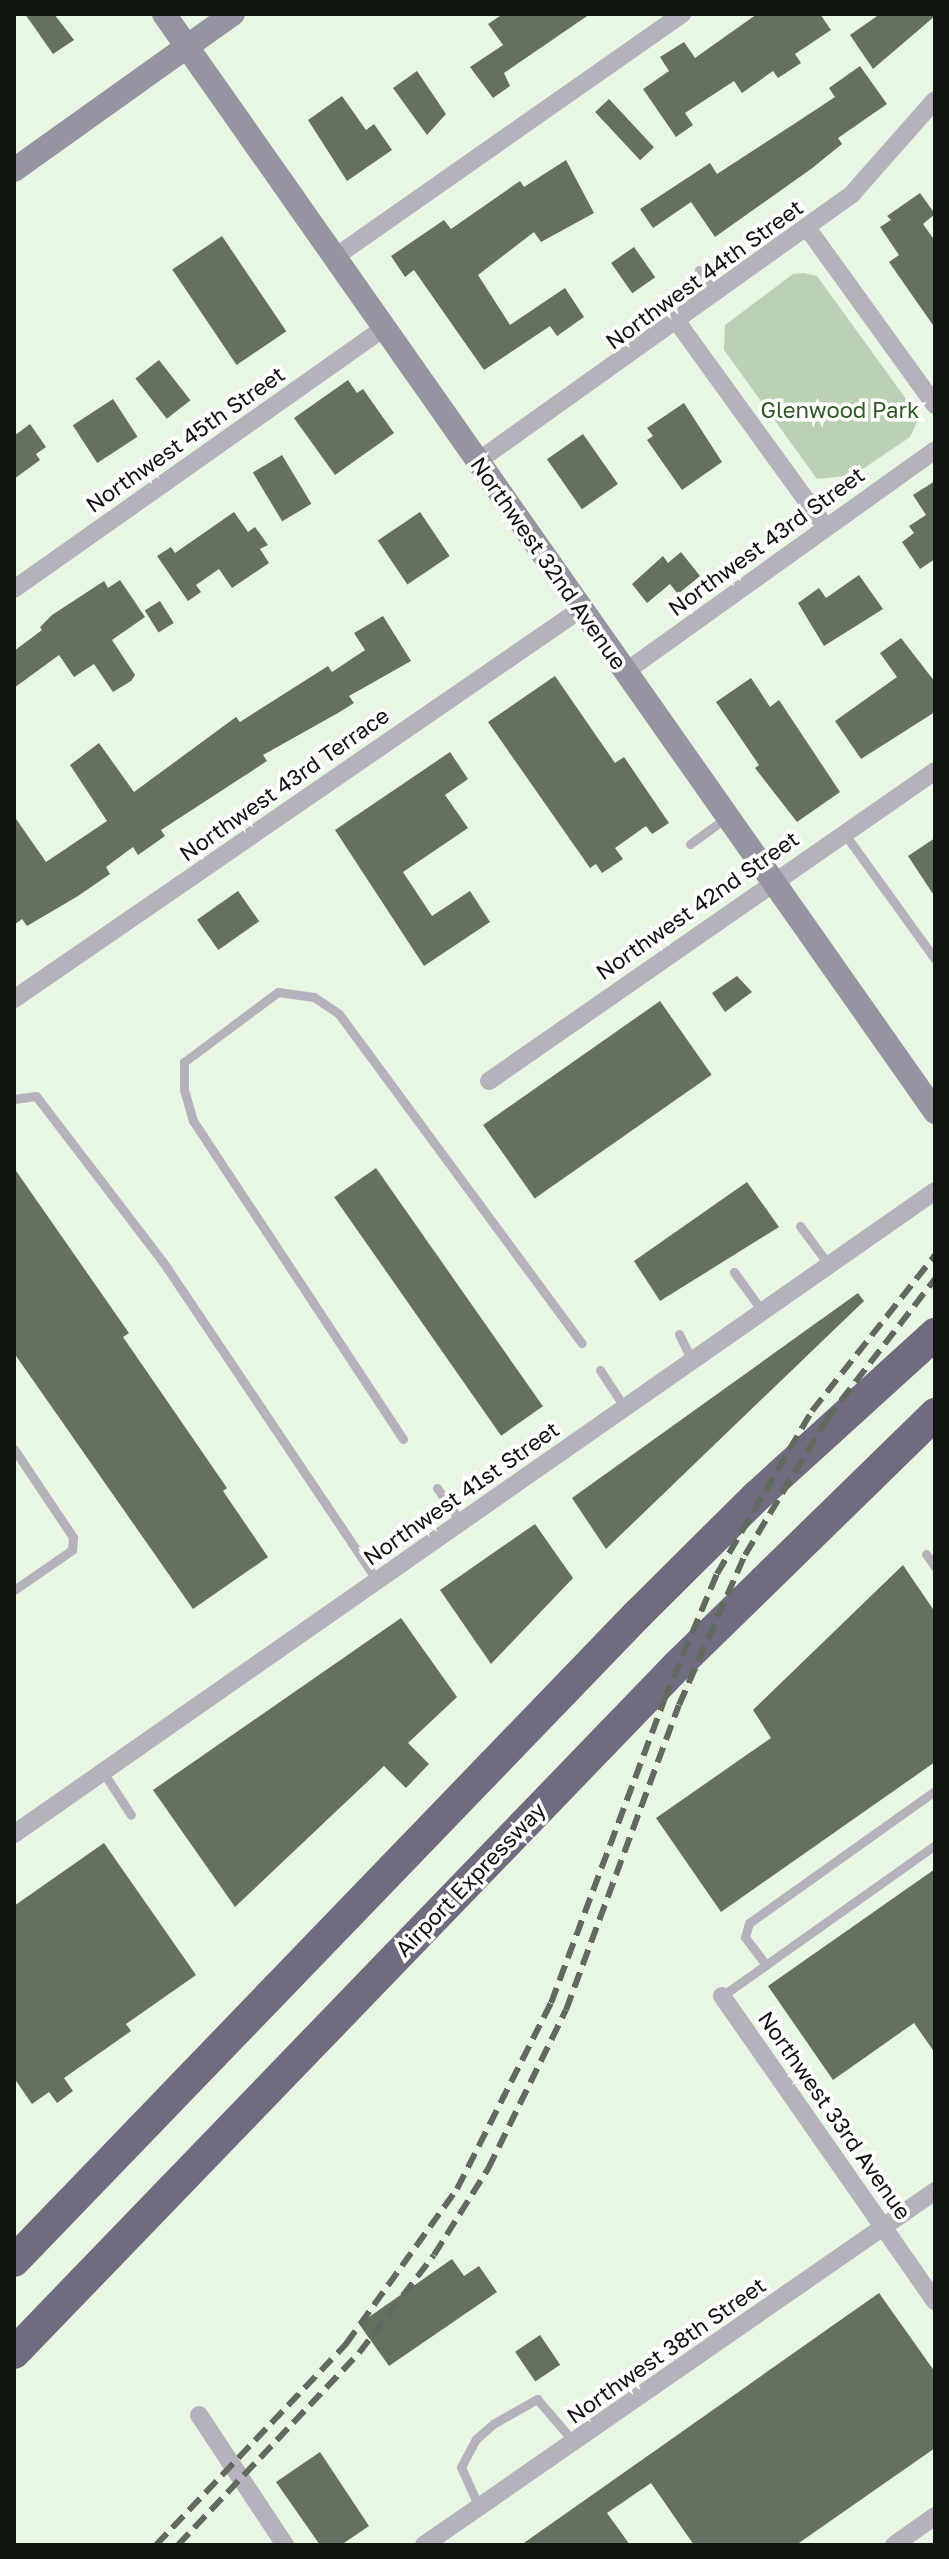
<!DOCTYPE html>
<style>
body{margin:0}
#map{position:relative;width:949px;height:2559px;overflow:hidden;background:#e8f7e4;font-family:"Golos Text",sans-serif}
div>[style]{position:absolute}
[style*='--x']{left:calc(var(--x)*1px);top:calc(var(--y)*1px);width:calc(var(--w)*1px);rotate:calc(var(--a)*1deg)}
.green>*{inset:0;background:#bcd0b6}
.building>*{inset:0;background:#647161;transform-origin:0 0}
.lane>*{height:9px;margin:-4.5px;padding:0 4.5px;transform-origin:4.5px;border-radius:4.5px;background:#b5b2bc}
.street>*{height:18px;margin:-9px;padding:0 9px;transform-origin:9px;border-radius:9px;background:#b5b2bc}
.secondary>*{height:24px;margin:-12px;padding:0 12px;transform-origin:12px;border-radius:12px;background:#9794a1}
.highway>*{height:32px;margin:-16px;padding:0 16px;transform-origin:16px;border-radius:16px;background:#706b7e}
.rail>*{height:6px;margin-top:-3px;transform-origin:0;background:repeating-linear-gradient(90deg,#616a5f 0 16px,transparent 0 24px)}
span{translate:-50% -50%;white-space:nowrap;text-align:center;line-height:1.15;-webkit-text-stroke:7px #fff;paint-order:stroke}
.street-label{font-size:22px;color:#0f140e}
.park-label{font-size:22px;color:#2e5921}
.frame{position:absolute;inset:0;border:16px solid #0f140e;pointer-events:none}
</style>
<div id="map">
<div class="green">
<i style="clip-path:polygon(804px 273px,817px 276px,914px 410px,917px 422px,910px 437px,854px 475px,817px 479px,724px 350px,725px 325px,793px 274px)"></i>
</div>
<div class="building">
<i style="clip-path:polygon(25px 14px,54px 14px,74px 40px,53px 54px)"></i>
<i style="clip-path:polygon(503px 14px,590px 14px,504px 73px,510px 86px,493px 98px,470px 67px,503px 45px,488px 24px)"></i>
<i style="clip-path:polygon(757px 14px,820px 14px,831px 30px,795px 54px,801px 63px,778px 78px,773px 71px,742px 93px,734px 81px,685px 113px,693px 125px,676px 137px,643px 89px,669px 71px,660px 57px,684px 42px,695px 58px)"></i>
<i style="clip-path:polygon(880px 14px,935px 14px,935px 16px,873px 69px,850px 35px)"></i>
<i style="clip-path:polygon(860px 66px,887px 104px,838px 138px,842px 144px,811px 169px,715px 237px,691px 202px,653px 228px,640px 209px,710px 163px,717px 174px,794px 124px,835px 97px,829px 88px)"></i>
<i style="clip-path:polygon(417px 71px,446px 114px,427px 135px,393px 88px)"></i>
<i style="clip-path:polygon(342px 96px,366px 130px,374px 124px,392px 150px,347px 181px,308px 120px)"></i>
<i style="left:609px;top:99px;width:66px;height:19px;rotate:47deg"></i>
<i style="clip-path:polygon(566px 160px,594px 213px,541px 242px,534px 232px,478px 275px,510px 325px,565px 288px,584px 317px,557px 336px,550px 326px,484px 370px,414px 270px,405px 277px,391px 256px,444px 220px,451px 229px,520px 181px,524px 187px)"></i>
<i style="clip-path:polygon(920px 193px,935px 214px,923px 224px,935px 241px,935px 328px,889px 262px,899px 255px,880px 227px,891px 220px,887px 216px)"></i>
<i style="left:222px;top:236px;width:115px;height:60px;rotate:56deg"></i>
<i style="left:634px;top:247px;width:37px;height:28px;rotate:55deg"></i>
<i style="left:159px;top:360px;width:51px;height:30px;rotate:52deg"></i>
<i style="clip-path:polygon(348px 380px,357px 393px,363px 389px,394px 433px,335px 475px,294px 418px)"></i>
<i style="left:113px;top:399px;width:45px;height:48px;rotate:57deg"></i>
<i style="clip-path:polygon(684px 403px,722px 462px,682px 490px,647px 440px,653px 436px,647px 428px)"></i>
<i style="clip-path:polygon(30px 424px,46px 447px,36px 454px,40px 460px,14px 479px,14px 436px)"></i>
<i style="left:583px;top:434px;width:61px;height:44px;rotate:55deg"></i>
<i style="left:282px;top:455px;width:57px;height:34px;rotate:59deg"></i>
<i style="clip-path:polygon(935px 481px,935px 559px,920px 569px,902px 542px,914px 533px,909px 526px,926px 515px,913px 495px)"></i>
<i style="clip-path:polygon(234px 512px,248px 532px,255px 527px,268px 545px,260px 549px,269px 563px,232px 588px,219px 569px,196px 585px,201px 592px,188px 601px,157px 556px,171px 547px,175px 553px)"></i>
<i style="left:420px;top:512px;width:53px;height:51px;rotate:56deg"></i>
<i style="clip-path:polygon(681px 552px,700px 576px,678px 594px,670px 584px,647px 603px,632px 584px,663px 556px,668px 563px)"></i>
<i style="clip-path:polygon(859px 575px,883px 609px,824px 646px,798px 603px,819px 588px,826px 598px)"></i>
<i style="clip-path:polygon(120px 580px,145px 617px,112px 640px,135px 675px,131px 681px,113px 692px,94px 664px,74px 677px,59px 655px,14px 688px,14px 651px,42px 630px,40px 627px,52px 615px,104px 581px,108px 588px)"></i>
<i style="left:160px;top:601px;width:26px;height:18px;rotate:58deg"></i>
<i style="clip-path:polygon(383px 616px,411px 661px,349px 696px,354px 703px,338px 713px,263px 755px,267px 761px,161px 830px,165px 836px,138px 855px,133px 847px,106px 867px,110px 874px,78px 896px,27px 926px,22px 919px,14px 925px,14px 816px,46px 862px,107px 821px,70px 765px,99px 743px,134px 792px,236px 717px,240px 722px,328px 666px,332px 672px,365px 650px,354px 633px)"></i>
<i style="clip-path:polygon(901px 638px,935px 682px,935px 712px,861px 759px,835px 721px,897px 677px,880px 653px)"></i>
<i style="clip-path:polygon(555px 676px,615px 763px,624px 757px,669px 823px,652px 834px,646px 826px,615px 848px,623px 859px,602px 873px,596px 864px,590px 868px,488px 722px)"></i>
<i style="clip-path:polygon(751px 678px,770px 707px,779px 700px,840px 792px,797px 822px,755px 768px,759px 765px,716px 702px)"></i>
<i style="clip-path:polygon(450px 752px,468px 779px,445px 795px,468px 828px,403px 872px,432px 916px,470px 891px,490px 922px,424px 966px,335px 830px)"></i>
<i style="clip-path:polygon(935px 838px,935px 897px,908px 856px)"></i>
<i style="left:238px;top:891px;width:37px;height:50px;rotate:55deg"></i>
<i style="clip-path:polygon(737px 976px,752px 992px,725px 1012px,712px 993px)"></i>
<i style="left:660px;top:1001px;width:90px;height:216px;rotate:55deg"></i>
<i style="clip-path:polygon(14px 1168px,129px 1333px,123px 1337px,227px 1488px,223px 1491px,268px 1557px,193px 1609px,14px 1353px)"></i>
<i style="left:376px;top:1168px;width:291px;height:51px;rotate:55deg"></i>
<i style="clip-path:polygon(747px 1182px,779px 1227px,660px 1301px,634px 1261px)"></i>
<i style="clip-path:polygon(858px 1293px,864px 1301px,606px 1549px,572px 1498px)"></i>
<i style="clip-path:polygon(535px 1524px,573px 1578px,491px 1664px,440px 1590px)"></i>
<i style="clip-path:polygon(903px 1565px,935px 1612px,935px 1762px,721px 1912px,656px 1818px,771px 1738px,753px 1710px)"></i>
<i style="clip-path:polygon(401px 1618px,457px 1697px,408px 1743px,429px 1764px,406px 1788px,384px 1766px,235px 1907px,153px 1790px)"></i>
<i style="clip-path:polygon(104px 1843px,196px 1975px,126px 2024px,131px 2031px,64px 2078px,73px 2091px,57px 2103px,49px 2092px,32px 2104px,14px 2078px,14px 1906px)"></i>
<i style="clip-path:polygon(935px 1869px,935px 2053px,914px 2023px,833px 2080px,768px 1986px)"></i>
<i style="clip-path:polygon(452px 2259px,464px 2276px,479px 2266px,497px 2292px,389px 2366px,359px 2324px)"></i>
<i style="clip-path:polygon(879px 2293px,935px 2372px,935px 2448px,796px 2545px,694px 2545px,651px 2483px,607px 2513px,630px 2545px,521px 2545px)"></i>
<i style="left:540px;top:2335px;width:36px;height:30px;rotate:56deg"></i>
<i style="clip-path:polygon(320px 2452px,369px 2526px,341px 2545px,320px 2545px,276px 2482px)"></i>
</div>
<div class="lane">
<i style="--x:699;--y:270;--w:28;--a:55"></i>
<i style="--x:844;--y:833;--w:155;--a:54.2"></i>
<i style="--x:690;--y:844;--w:46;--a:-36.1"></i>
<i style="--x:14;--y:1099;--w:22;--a:-8"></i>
<i style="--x:36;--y:1096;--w:209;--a:52.6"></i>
<i style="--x:163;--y:1262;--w:383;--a:56.1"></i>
<i style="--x:800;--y:1226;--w:49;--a:53.4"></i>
<i style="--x:734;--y:1272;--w:48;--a:54.3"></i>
<i style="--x:679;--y:1334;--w:30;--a:64"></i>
<i style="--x:600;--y:1370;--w:45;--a:56.7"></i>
<i style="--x:403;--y:1439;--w:381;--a:-123.4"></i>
<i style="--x:193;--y:1121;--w:33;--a:-106"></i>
<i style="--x:184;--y:1089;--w:27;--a:-90"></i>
<i style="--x:184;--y:1062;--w:117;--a:-36.7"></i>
<i style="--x:278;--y:992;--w:36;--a:8"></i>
<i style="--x:314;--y:997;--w:30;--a:34"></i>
<i style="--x:339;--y:1014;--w:409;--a:53.6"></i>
<i style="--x:14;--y:1449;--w:106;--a:56.2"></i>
<i style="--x:73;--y:1537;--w:13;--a:94"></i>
<i style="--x:72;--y:1550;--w:70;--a:145.4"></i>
<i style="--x:437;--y:1488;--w:42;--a:54.8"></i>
<i style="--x:926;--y:1554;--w:16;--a:55"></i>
<i style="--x:103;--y:1772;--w:51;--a:56.9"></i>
<i style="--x:766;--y:1965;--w:35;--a:-127"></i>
<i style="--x:745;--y:1937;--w:15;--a:-74"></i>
<i style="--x:749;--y:1923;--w:228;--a:-35.4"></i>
<i style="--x:722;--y:1996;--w:261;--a:-35.3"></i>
<i style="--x:479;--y:2507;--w:44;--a:-114.2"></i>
<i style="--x:461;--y:2467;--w:32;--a:-62"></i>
<i style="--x:476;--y:2439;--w:23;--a:-41"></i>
<i style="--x:493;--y:2424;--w:51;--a:-29.6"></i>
<i style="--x:537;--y:2399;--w:57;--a:49.3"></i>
</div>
<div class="street">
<i style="--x:808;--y:229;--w:217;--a:54.2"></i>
<i style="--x:335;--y:257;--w:424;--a:-35"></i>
<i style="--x:678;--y:323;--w:251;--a:54.1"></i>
<i style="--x:478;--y:461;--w:460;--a:-35.5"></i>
<i style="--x:852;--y:194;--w:125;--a:-48.6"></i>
<i style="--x:14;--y:589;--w:453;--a:-35.2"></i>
<i style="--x:625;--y:672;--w:381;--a:-35.6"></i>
<i style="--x:14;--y:999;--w:688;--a:-34.52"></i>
<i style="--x:489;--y:1081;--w:543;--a:-34.8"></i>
<i style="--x:14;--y:1834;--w:1123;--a:-34.92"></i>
<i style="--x:722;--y:1996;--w:372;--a:55.1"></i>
<i style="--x:199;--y:2415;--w:156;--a:56.5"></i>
<i style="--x:424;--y:2545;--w:622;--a:-34.71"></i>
<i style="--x:894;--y:2545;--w:50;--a:-35.3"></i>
</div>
<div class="secondary">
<i style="--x:164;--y:14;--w:1342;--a:54.92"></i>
<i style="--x:14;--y:170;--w:269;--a:-35.5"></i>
</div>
<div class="highway">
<i style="--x:14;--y:2261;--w:900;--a:-46.04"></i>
<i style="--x:639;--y:1613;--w:166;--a:-44.8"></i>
<i style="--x:757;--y:1496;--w:241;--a:-42.3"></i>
<i style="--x:14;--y:2353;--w:955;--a:-46.02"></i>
<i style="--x:677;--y:1666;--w:361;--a:-44.3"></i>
</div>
<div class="rail">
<i style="--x:156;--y:2545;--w:277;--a:-46.6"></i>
<i style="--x:346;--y:2344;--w:191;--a:-54.4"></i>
<i style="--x:457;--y:2189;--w:208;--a:-63.2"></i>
<i style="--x:551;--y:2003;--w:323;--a:-69.5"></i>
<i style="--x:664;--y:1700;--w:137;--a:-67.2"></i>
<i style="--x:717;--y:1574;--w:189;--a:-59.8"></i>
<i style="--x:812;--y:1411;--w:199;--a:-51.7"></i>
<i style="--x:178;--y:2545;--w:264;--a:-46.7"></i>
<i style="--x:359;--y:2353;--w:123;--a:-52.6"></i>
<i style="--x:434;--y:2255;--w:102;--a:-57.9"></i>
<i style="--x:488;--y:2169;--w:177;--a:-63.9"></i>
<i style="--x:566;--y:2010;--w:325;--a:-69.7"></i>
<i style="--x:679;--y:1705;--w:164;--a:-66.3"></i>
<i style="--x:745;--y:1555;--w:157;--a:-59"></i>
<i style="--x:826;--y:1420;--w:178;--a:-52.3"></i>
</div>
<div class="street-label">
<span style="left:704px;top:274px;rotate:-36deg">Northwest 44th Street</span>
<span style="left:185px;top:439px;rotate:-35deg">Northwest 45th Street</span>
<span style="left:766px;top:541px;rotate:-36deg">Northwest 43rd Street</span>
<span style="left:549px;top:563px;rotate:55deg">Northwest 32nd Avenue</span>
<span style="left:284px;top:784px;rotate:-35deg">Northwest 43rd Terrace</span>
<span style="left:697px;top:905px;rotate:-35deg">Northwest 42nd Street</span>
<span style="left:461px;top:1493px;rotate:-35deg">Northwest 41st Street</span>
<span style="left:470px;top:1879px;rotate:-46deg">Airport Expressway</span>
<span style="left:835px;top:2115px;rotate:55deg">Northwest 33rd Avenue</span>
<span style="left:666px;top:2350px;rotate:-35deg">Northwest 38th Street</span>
</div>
<div class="park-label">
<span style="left:840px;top:410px">Glenwood Park</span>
</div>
<div class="frame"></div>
</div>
